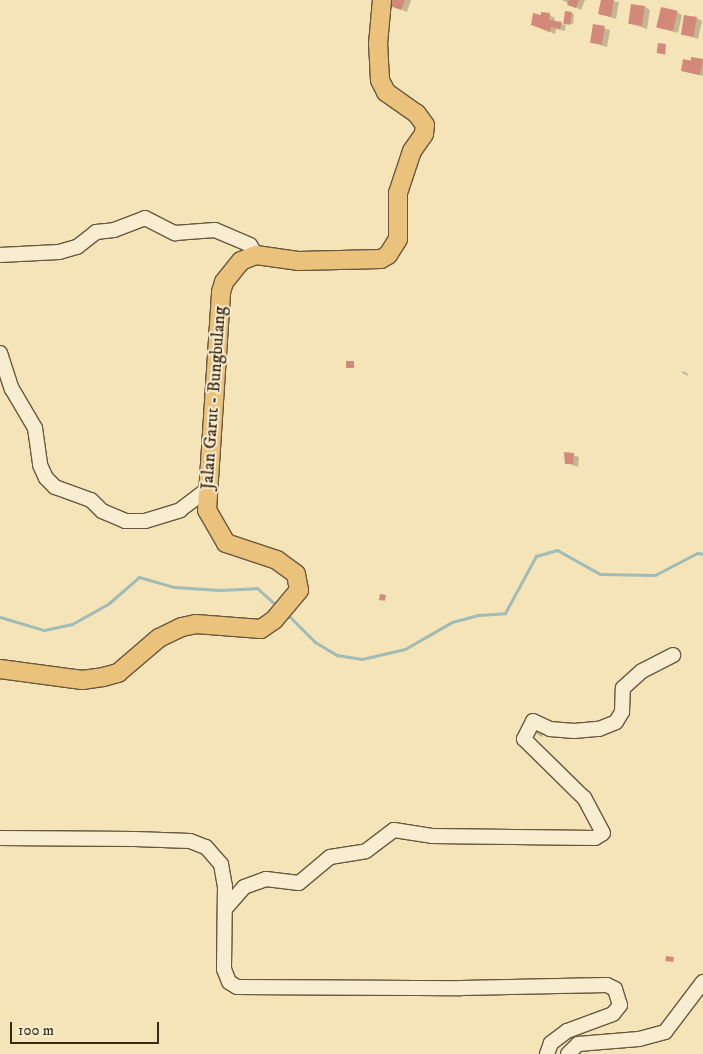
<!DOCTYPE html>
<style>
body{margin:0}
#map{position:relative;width:703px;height:1054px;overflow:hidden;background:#f5e4b8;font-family:"IM FELL DW Pica",serif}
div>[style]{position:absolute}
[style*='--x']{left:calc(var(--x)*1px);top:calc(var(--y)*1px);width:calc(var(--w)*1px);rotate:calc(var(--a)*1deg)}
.shadow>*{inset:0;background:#0003;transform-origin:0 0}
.stream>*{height:3px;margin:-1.5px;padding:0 1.5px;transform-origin:1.5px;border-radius:1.5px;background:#9fbcb7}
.building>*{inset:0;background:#d3897a;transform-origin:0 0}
.roads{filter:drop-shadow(1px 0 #69583f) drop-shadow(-1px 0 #69583f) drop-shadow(0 1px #69583f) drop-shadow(0 -1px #69583f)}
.minor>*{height:14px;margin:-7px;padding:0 7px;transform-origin:7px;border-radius:7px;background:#f8edd1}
.major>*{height:18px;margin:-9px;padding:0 9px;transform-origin:9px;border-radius:9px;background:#eac27c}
span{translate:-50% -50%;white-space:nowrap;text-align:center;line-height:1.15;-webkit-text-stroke:4px #f8edd1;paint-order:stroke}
.street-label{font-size:18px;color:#3a2917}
.scale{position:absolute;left:10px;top:1022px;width:149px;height:22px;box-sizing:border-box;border:2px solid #3a2917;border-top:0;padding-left:6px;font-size:15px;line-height:18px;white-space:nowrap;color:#3a2917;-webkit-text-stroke:4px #f8edd1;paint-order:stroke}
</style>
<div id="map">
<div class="shadow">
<i style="clip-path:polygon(394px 0,411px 0,407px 12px,397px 8px)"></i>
<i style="clip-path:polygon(562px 0,585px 0,581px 10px)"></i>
<i style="clip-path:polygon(602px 0,619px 2px,616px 19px,600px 14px)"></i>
<i style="clip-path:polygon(645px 7px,650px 10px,647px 29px,629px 23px)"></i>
<i style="clip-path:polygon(677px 12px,682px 15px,678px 33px,658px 27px)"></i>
<i style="clip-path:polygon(566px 13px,574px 14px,573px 24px,566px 23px,565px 31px,556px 29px,555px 34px,532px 24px,534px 15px,550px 15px,555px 18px,554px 22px,565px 25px)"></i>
<i style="clip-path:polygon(697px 18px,702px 21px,698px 39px,682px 34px)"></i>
<i style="clip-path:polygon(594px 25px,610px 30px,607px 47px,591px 42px)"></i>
<i style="clip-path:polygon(665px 45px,666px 55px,658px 53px)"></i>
<i style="clip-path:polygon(684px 60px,703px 60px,703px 76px,682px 71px)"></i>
<i style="left:683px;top:371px;width:6px;height:2px;rotate:31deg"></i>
<i style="clip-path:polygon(565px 453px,579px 457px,578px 467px,566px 463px)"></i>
<i style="clip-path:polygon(537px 727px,545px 731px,542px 737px,534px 732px)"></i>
</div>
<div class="stream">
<i style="--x:286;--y:613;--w:41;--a:45"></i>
<i style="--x:315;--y:642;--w:26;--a:31"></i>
<i style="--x:337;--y:655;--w:25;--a:9"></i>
<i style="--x:362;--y:659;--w:44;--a:-13.1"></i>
<i style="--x:405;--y:649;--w:54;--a:-29.9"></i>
<i style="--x:452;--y:622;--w:28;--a:-15"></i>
<i style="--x:479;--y:615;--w:26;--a:-4"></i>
<i style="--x:505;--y:613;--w:65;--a:-61.5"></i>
<i style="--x:536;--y:556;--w:22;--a:-16"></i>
<i style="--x:557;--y:550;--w:49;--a:29.2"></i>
<i style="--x:600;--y:574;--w:55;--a:1"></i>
<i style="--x:655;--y:575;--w:47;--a:-27.6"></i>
<i style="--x:697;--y:553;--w:6;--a:9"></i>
<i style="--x:0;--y:617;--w:46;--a:16.5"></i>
<i style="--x:44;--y:630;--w:29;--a:-12"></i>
<i style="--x:72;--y:624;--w:41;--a:-29.1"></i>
<i style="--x:108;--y:604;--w:41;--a:-41.1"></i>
<i style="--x:139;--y:577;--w:36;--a:16"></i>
<i style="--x:174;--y:587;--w:46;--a:3.7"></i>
<i style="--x:220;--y:590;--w:37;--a:-3"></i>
<i style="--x:257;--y:588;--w:27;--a:42"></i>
</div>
<div class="building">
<i style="clip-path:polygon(392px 0,405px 0,401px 10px,390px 6px)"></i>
<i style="clip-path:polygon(569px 0,579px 0,576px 8px,567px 5px)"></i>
<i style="clip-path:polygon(601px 0,614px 0,611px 17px,598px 14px)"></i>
<i style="left:631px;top:4px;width:14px;height:20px;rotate:8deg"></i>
<i style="left:661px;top:7px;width:17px;height:21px;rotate:13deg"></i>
<i style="left:565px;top:11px;width:7px;height:13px;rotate:8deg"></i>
<i style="clip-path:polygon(541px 12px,550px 13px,549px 20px,562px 22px,560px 29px,551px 27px,550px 32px,531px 25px,533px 13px,541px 15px)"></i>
<i style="left:684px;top:15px;width:13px;height:20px;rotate:9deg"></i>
<i style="left:593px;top:24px;width:12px;height:19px;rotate:9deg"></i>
<i style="left:658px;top:43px;width:8px;height:10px;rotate:7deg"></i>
<i style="clip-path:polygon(691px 57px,703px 59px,700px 75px,681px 71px,683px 59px,691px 61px)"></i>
<i style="left:346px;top:361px;width:8px;height:7px"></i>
<i style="clip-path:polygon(564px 452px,574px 453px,573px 464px,565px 464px)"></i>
<i style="left:380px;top:594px;width:6px;height:6px;rotate:9deg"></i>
<i style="left:666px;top:956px;width:8px;height:5px;rotate:7deg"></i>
</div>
<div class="roads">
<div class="minor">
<i style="--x:0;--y:255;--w:59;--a:-2.9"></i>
<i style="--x:59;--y:252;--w:19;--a:-16"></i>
<i style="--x:77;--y:247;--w:24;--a:-38"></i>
<i style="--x:96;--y:232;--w:18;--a:-6"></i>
<i style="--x:114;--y:230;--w:33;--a:-21"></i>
<i style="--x:145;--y:218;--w:34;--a:27"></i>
<i style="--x:175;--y:233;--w:40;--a:-4.3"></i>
<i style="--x:215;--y:230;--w:38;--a:23"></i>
<i style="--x:250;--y:245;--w:12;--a:59"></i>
<i style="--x:0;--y:353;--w:38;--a:72"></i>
<i style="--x:12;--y:389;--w:45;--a:59.5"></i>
<i style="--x:35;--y:428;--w:37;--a:82"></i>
<i style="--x:40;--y:465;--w:14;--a:65"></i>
<i style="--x:46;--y:478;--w:13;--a:45"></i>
<i style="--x:55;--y:487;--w:38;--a:20"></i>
<i style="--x:91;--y:500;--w:16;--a:45"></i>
<i style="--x:102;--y:511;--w:25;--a:23"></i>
<i style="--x:125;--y:521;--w:20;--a:0"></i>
<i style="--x:145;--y:521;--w:37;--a:-17"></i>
<i style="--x:180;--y:510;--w:35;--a:-37"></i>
<i style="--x:0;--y:838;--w:135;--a:0.4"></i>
<i style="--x:135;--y:839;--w:55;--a:2.1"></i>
<i style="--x:190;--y:841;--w:17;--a:21"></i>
<i style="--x:206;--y:847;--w:23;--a:49"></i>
<i style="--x:221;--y:864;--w:22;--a:80"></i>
<i style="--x:225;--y:886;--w:83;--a:90.7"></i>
<i style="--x:224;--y:969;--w:14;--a:69"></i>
<i style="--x:229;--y:982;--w:9;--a:32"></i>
<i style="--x:237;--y:987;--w:224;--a:0.3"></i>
<i style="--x:461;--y:988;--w:146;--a:-1.2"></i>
<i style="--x:607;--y:985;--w:9;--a:27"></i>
<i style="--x:615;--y:989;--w:17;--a:73"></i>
<i style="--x:620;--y:1005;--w:11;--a:128"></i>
<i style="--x:613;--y:1014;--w:49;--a:159.7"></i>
<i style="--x:567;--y:1031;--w:20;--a:143"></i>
<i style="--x:551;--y:1043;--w:12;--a:110"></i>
<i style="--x:225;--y:909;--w:29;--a:-49"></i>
<i style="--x:244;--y:887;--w:23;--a:-20"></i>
<i style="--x:266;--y:879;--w:33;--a:7"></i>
<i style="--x:299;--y:883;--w:40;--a:-40"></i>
<i style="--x:330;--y:857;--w:36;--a:-9"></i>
<i style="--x:366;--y:851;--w:35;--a:-37"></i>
<i style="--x:394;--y:830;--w:38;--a:9"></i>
<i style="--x:432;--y:836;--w:163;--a:0.7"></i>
<i style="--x:595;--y:838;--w:9;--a:-32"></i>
<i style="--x:603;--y:833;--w:40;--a:-118"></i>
<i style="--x:584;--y:798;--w:84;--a:-135.5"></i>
<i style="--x:524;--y:739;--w:20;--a:-63"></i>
<i style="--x:533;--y:721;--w:19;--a:25"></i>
<i style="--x:550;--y:729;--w:24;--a:5"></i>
<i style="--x:574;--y:731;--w:25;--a:-5"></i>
<i style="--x:599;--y:729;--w:18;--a:-22"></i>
<i style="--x:616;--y:722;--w:12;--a:-59"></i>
<i style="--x:622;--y:712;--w:24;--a:-88"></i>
<i style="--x:623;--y:688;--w:25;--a:-42"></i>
<i style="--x:642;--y:671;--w:35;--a:-27"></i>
<i style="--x:568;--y:1054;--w:14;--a:-45"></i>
<i style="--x:578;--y:1044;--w:61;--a:-4.7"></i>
<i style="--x:639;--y:1039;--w:27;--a:-15"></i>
<i style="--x:665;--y:1032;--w:63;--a:-52.8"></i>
</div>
<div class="major">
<i style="--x:0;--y:669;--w:83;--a:7.6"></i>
<i style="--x:82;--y:680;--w:21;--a:-8"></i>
<i style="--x:103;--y:677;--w:16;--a:-15"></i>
<i style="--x:118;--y:673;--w:54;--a:-40.5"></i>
<i style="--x:159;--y:638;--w:25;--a:-26"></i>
<i style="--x:182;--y:627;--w:14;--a:-12"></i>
<i style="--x:196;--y:624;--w:65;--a:4.4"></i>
<i style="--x:261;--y:629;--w:16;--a:-35"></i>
<i style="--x:274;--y:620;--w:39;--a:-50"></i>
<i style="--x:299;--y:590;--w:16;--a:-101"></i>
<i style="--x:296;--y:574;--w:24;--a:-144"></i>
<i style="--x:277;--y:560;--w:54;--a:-161.6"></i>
<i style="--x:226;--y:543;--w:38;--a:-120"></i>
<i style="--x:207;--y:510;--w:218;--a:-86.3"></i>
<i style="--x:221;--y:292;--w:10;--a:-73"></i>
<i style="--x:224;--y:282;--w:27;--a:-51"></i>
<i style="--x:241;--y:261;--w:16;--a:-22"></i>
<i style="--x:256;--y:255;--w:42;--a:8.1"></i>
<i style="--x:298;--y:261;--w:83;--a:-1.4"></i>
<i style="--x:381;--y:259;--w:8;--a:-30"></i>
<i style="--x:388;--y:255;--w:19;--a:-58"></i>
<i style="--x:398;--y:239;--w:46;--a:-90"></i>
<i style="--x:398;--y:193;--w:44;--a:-71.6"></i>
<i style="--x:412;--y:151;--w:21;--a:-55"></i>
<i style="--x:424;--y:134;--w:9;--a:-84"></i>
<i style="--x:425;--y:125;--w:14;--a:-126"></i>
<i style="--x:417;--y:114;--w:38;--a:-145"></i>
<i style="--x:386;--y:92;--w:13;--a:-117"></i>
<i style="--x:380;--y:80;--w:36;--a:-93"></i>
<i style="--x:378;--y:44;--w:44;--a:-84.8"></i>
</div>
</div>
<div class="street-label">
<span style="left:214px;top:398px;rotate:-86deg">Jalan Garut - Bungbulang</span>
</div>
<div class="scale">100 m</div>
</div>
